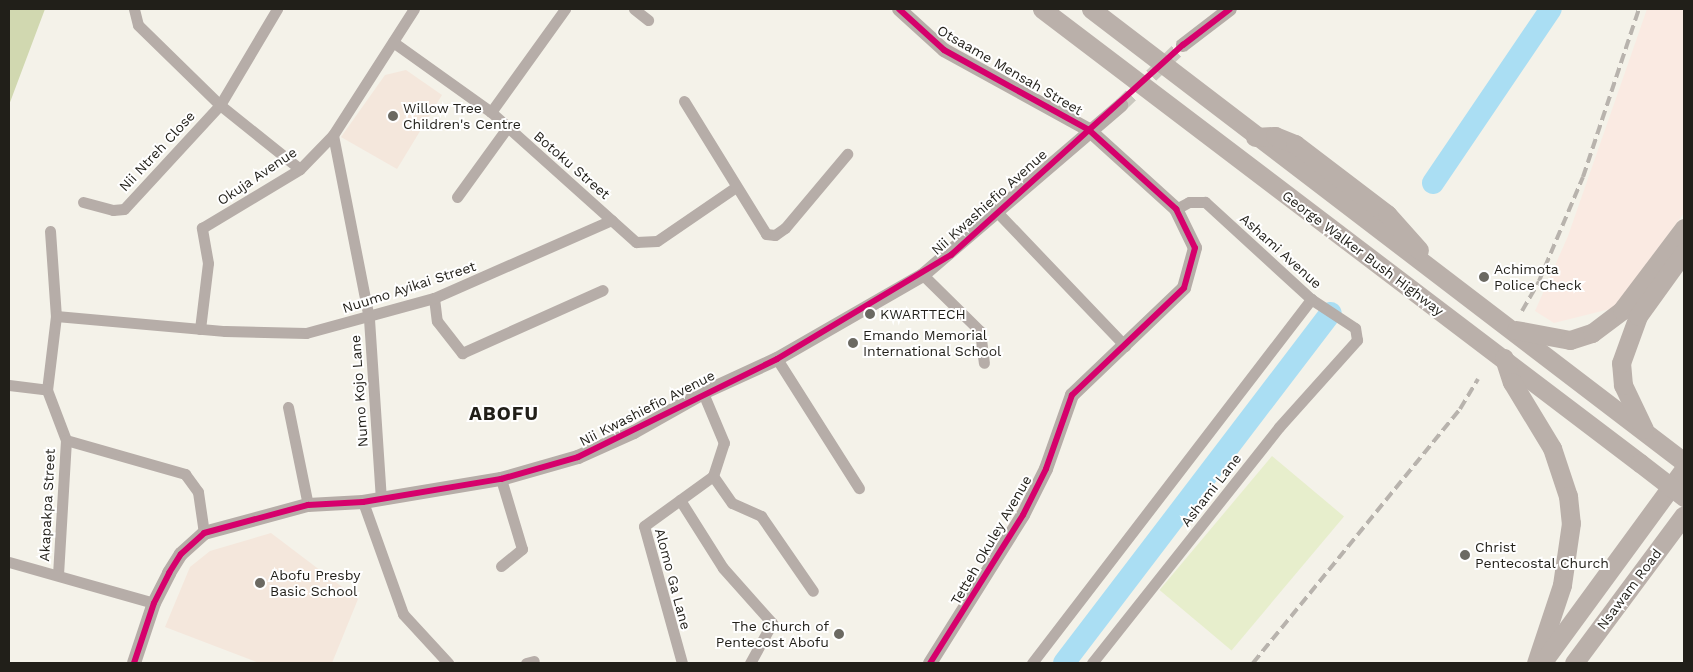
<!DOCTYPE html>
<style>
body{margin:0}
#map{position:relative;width:1693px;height:672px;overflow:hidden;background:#f4f2e9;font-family:"Work Sans",sans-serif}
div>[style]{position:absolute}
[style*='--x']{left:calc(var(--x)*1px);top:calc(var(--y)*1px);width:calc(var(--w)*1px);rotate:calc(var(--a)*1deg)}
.commercial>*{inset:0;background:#faeae2}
.education>*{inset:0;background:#f4e7dc}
.green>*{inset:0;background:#e7eecc;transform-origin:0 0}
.forest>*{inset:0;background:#d1d8b0}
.river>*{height:22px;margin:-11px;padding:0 11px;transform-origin:11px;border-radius:11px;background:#aadef3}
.tertiary-tunnel>*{height:14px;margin-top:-7px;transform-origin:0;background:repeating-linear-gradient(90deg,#cac8bf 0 14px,transparent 0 21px)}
.minor>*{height:11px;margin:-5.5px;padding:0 5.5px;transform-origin:5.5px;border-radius:5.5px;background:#b6ada8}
.tertiary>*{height:14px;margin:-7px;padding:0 7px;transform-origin:7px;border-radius:7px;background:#b6ada8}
.trunk>*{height:19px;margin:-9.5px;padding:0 9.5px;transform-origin:9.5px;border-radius:9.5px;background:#bab0aa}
.rail>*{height:4px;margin-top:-2px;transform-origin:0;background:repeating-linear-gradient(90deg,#b8b3ad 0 10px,transparent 0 15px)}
.trunk-bridge>*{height:19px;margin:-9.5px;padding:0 9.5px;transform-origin:9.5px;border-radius:9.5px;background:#bab0aa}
.cycleway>*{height:6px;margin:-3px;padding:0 3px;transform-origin:3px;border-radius:3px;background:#d6006c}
.dots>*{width:14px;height:14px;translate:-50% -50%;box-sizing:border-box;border:2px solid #fff;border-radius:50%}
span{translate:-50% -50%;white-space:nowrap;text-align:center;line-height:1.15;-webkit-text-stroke:4px #fff;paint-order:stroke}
.street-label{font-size:14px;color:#211f19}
.poi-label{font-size:14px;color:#211f19}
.left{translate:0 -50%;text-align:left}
.right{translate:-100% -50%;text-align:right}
.district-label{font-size:19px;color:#211f19;font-weight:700;letter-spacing:1px}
.frame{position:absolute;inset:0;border:10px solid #211f19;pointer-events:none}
</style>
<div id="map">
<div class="commercial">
<i style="clip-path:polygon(1647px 9px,1684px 9px,1684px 213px,1614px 308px,1554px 323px,1535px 311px,1568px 236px)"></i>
</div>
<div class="education">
<i style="clip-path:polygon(406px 70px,442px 95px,397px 169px,341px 137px,385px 75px)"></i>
<i style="clip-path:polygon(271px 533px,358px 599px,332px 663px,259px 663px,165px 627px,190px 567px,210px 551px)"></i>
</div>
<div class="green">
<i style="left:1272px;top:456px;width:94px;height:175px;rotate:40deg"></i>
</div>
<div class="forest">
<i style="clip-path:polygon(9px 9px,45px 9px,9px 105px)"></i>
</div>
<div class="river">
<i style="--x:1433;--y:183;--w:210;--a:-55.9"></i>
<i style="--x:1064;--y:663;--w:440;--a:-52.7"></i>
</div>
<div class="tertiary-tunnel">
<i style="--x:1121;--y:105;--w:86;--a:-44.1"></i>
</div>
<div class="minor">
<i style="--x:134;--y:9;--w:16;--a:76"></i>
<i style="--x:138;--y:25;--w:115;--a:44.3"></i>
<i style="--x:220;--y:105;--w:102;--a:38.7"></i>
<i style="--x:634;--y:9;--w:18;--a:38"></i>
<i style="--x:393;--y:42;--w:120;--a:35.5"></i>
<i style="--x:491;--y:112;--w:195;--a:41.9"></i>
<i style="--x:636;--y:242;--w:21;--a:-3"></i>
<i style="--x:657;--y:241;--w:96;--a:-34.4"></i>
<i style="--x:684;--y:101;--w:156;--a:58.3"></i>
<i style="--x:766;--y:234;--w:9;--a:6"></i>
<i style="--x:775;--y:235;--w:12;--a:-35"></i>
<i style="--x:785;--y:228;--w:97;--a:-50"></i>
<i style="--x:491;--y:112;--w:127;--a:-54.3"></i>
<i style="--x:333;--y:135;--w:187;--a:78.9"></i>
<i style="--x:369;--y:319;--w:180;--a:86.2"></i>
<i style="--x:457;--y:197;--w:85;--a:-54.1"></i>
<i style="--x:83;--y:202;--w:31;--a:15"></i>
<i style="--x:113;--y:210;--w:11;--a:-5"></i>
<i style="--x:124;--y:209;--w:142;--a:-47.3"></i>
<i style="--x:220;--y:105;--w:112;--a:-59.3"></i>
<i style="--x:998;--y:213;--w:184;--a:46.3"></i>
<i style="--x:50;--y:231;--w:85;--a:86"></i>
<i style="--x:56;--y:316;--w:75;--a:96.9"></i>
<i style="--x:47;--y:390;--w:53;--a:69.2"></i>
<i style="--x:66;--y:440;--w:135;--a:93.4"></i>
<i style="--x:923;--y:275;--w:80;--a:44.5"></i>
<i style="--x:980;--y:331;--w:32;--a:83"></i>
<i style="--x:434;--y:298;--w:23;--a:83"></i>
<i style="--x:437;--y:321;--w:41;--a:52"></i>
<i style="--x:462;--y:353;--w:154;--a:-24.1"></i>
<i style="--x:56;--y:316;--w:170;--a:5.1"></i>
<i style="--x:225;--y:331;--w:81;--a:1.4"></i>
<i style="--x:306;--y:333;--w:133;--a:-15.3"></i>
<i style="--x:434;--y:298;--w:194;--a:-23.7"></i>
<i style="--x:200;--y:329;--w:66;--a:-83.1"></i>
<i style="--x:208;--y:263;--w:36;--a:-100"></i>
<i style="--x:202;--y:228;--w:114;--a:-31"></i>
<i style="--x:300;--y:169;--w:47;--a:-45.9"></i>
<i style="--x:333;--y:135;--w:150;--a:-57.3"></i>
<i style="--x:777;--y:359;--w:153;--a:57.6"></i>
<i style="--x:9;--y:385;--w:38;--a:7"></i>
<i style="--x:288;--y:407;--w:100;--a:78.5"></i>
<i style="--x:66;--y:440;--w:124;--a:15.9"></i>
<i style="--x:185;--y:474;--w:22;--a:54"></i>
<i style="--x:198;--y:492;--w:41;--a:81.7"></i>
<i style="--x:713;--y:476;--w:33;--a:55"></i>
<i style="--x:732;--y:503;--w:32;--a:24"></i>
<i style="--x:761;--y:516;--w:91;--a:55.3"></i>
<i style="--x:680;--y:500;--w:80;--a:57.7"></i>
<i style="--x:723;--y:568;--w:74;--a:48.3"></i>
<i style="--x:772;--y:623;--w:46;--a:118.8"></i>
<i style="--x:363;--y:502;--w:119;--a:70.3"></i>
<i style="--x:403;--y:614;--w:67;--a:47.4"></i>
<i style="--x:9;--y:562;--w:151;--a:15.8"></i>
<i style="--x:501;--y:566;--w:27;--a:-39"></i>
<i style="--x:522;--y:549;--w:73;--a:-106.7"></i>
<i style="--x:526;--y:663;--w:8;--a:-14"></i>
<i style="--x:682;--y:663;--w:142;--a:-105.5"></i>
<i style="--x:644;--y:526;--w:85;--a:-35.9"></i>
<i style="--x:713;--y:476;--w:35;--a:-72"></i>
<i style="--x:724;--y:443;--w:54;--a:-112.8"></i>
<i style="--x:1032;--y:663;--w:459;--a:-52.5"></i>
<i style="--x:1092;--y:663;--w:301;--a:-51.6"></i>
<i style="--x:1279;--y:427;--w:117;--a:-48.1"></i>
<i style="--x:1357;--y:340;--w:12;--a:-99"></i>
<i style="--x:1355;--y:328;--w:53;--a:-146.6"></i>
<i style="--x:1311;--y:299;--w:144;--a:-137.5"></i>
<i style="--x:1205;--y:202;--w:16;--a:180"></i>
<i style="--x:1189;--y:202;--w:15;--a:152"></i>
</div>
<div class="tertiary">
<i style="--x:899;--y:9;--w:61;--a:42.3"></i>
<i style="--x:944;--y:50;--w:166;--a:28.9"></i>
<i style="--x:1089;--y:130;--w:118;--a:42.2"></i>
<i style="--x:1176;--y:209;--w:43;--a:64"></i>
<i style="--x:1195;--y:248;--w:41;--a:105.4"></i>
<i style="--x:1184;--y:288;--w:155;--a:136.3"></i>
<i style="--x:1072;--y:395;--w:78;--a:109.4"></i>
<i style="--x:1046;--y:469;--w:51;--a:116.6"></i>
<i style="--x:1023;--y:515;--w:175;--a:122.1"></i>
<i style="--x:1183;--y:45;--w:59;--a:-37.5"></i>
<i style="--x:134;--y:663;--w:63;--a:-71.6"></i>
<i style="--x:154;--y:603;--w:34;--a:-63"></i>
<i style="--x:169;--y:573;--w:22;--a:-58"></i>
<i style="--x:181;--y:554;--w:31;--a:-42"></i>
<i style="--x:204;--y:533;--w:108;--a:-15.1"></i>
<i style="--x:308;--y:505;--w:55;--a:-3.1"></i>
<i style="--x:363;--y:502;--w:140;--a:-9.5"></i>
<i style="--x:501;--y:479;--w:80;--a:-15.9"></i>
<i style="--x:578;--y:457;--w:61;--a:-24.1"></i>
<i style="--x:634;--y:432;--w:79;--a:-29.5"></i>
<i style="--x:703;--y:393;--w:81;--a:-24.7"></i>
<i style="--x:777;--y:359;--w:168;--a:-29.9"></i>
<i style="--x:923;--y:275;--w:261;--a:-40.6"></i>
</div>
<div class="trunk">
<i style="--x:1042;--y:9;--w:751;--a:37.21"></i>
<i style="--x:1091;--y:9;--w:746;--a:37.38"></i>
<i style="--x:1255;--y:137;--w:20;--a:-3"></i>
<i style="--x:1275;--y:136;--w:22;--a:22"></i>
<i style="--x:1295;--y:144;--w:116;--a:37.3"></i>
<i style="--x:1387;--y:214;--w:48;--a:48.4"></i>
<i style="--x:1516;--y:330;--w:55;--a:10.5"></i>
<i style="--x:1570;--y:340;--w:23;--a:-18"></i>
<i style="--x:1592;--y:333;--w:38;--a:-37"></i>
<i style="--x:1622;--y:310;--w:103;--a:-52.9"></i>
<i style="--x:1504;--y:358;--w:25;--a:72"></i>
<i style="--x:1512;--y:382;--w:77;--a:58.8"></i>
<i style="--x:1552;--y:448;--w:51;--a:71.6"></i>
<i style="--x:1568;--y:496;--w:27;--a:84"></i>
<i style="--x:1571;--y:523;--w:63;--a:98.3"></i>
<i style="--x:1562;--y:585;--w:82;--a:108.4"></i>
<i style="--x:1644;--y:429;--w:49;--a:-115.5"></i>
<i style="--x:1623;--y:385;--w:22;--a:-95"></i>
<i style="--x:1621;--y:363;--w:50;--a:-70.1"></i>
<i style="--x:1638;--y:316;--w:79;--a:-54.3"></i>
<i style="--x:1542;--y:663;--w:240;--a:-53.8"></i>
<i style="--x:1574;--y:663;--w:184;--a:-53.4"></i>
</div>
<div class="rail">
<i style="--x:1522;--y:311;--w:34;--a:-60"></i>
<i style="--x:1539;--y:281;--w:113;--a:-67.1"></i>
<i style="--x:1583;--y:177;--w:177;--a:-71.6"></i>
<i style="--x:1253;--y:663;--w:328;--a:-50.8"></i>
<i style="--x:1460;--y:409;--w:35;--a:-59"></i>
</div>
<div class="trunk-bridge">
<i style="--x:1640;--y:463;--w:56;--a:37.7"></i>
</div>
<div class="cycleway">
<i style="--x:899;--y:9;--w:61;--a:42.3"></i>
<i style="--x:944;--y:50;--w:166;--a:28.9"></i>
<i style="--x:1089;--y:130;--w:118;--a:42.2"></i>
<i style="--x:1176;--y:209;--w:43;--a:64"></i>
<i style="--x:1195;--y:248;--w:41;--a:105.4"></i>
<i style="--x:1184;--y:288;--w:155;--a:136.3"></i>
<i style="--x:1072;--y:395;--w:78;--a:109.4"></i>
<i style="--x:1046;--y:469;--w:51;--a:116.6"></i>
<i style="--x:1023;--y:515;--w:175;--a:122.1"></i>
<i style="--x:134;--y:663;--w:63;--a:-71.6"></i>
<i style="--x:154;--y:603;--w:34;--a:-63"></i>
<i style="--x:169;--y:573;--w:22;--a:-58"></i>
<i style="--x:181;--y:554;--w:31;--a:-42"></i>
<i style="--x:204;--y:533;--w:108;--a:-15.1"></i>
<i style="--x:308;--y:505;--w:55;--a:-3.1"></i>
<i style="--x:363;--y:502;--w:140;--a:-9.5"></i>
<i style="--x:501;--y:479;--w:80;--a:-15.9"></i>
<i style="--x:578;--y:457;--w:222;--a:-26.2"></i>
<i style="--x:777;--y:359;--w:203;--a:-30.9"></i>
<i style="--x:951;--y:255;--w:313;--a:-42.2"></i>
<i style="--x:1183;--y:45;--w:59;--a:-37.5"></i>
</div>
<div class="dots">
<i style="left:393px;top:116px;background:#6b6962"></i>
<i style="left:1484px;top:277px;background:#6b6962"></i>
<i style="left:870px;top:314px;background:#6b6962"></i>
<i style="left:853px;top:343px;background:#6b6962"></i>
<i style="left:1465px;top:555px;background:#6b6962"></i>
<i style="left:260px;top:583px;background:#6b6962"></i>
<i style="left:839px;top:634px;background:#6b6962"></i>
</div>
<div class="street-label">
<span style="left:1010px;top:70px;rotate:30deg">Otsaame Mensah Street</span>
<span style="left:157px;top:151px;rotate:-47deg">Nii Ntreh Close</span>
<span style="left:572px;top:165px;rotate:41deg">Botoku Street</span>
<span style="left:257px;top:176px;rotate:-34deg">Okuja Avenue</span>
<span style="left:989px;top:202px;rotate:-42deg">Nii Kwashiefio Avenue</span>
<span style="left:1281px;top:251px;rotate:42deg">Ashami Avenue</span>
<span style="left:1363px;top:253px;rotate:37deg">George Walker Bush Highway</span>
<span style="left:409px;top:287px;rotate:-18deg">Nuumo Ayikai Street</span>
<span style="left:359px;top:391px;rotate:-94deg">Numo Kojo Lane</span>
<span style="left:647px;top:408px;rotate:-27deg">Nii Kwashiefio Avenue</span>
<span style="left:1211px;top:490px;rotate:-52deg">Ashami Lane</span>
<span style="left:47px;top:505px;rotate:-87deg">Akapakpa Street</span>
<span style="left:991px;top:540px;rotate:-60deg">Tetteh Okuley Avenue</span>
<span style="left:673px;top:579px;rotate:75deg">Alomo Ga Lane</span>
<span style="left:1629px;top:589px;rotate:-53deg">Nsawam Road</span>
</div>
<div class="poi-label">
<span class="left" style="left:403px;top:116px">Willow Tree<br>Children's Centre</span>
<span class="left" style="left:1494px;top:277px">Achimota<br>Police Check</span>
<span class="left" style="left:880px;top:314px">KWARTTECH</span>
<span class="left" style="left:863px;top:343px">Emando Memorial<br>International School</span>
<span class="left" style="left:1475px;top:555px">Christ<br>Pentecostal Church</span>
<span class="left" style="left:270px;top:583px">Abofu Presby<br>Basic School</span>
<span class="right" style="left:829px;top:634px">The Church of<br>Pentecost Abofu</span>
</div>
<div class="district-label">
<span style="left:504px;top:414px">ABOFU</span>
</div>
<div class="frame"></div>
</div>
